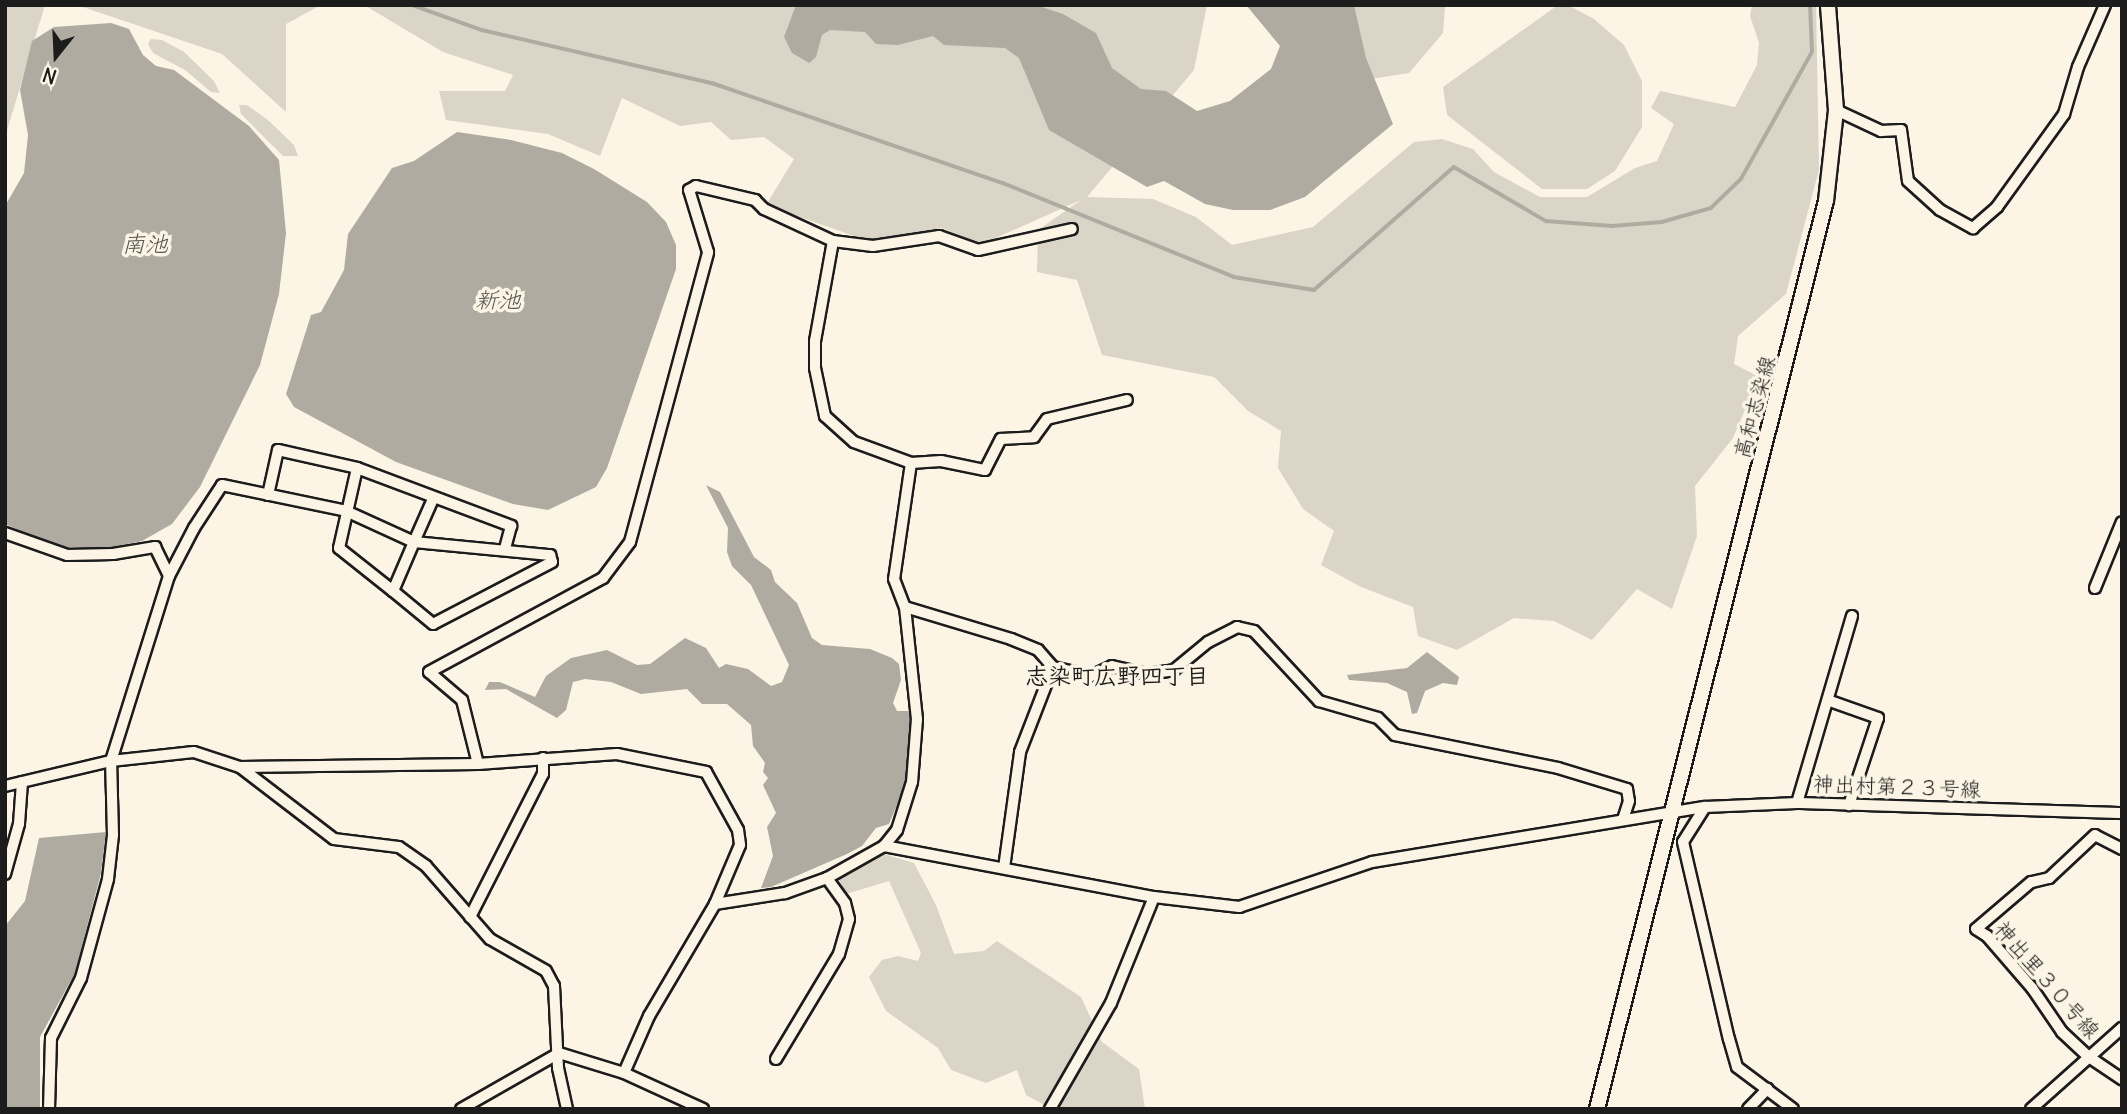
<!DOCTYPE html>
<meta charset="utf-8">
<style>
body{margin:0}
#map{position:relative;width:2127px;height:1114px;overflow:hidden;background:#fcf5e5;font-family:Delius,"Klee One",sans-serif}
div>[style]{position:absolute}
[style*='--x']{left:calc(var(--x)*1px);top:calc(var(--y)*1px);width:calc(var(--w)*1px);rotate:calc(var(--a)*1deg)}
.green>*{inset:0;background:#dbd5c8}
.water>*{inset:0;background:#b0aba1}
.stream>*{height:3.5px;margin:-1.75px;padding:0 1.75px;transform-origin:1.75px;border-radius:1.75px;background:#b0aba1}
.roads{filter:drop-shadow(2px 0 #1c1c1c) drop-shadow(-2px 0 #1c1c1c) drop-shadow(0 2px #1c1c1c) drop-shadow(0 -2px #1c1c1c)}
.minor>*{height:10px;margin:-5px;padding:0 5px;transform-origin:5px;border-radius:5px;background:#fcf5e5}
.tertiary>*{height:14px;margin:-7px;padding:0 7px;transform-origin:7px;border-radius:7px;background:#fcf5e5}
span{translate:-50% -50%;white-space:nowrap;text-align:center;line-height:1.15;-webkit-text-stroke:7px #fcf5e5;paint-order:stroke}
.street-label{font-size:21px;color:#1c1c1c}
.water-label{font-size:23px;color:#575551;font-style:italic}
.neighbourhood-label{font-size:23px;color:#1c1c1c;font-weight:700}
.frame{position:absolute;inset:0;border:7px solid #1c1c1c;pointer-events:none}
.north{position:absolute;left:21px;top:21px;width:70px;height:70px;-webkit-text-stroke:5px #fcf5e5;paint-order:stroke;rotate:198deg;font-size:19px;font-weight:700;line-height:28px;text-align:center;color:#1c1c1c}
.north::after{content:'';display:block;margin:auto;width:24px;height:32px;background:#1c1c1c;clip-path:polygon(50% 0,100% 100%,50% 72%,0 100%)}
</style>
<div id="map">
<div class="green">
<i style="clip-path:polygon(5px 5px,45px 5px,5px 137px)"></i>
<i style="clip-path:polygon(77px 5px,321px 5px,286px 24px,286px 112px,222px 54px)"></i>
<i style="clip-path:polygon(364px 5px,1207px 5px,1194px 70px,1087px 197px,1153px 199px,1196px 217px,1232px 245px,1313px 227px,1414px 142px,1442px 139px,1473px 149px,1494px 172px,1540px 197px,1587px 197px,1635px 168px,1657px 161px,1674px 124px,1651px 108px,1660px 91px,1735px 107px,1757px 65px,1759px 43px,1750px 16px,1752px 5px,1816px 5px,1819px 170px,1786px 294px,1738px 336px,1734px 364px,1759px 377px,1733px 438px,1695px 486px,1697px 536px,1672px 609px,1637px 589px,1592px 640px,1554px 621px,1514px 618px,1457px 650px,1418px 636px,1413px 607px,1361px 587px,1321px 565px,1334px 531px,1303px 509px,1278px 468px,1281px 431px,1248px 411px,1214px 377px,1102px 355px,1077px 280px,1037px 272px,1038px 230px,1081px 200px,980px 245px,942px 228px,871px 242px,766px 205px,794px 159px,764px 137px,731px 140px,711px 122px,680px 126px,622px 98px,600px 156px,548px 134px,446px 120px,439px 91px,505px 91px,513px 75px,443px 52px)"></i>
<i style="clip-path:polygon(1341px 5px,1445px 5px,1443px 33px,1409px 73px,1359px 81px)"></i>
<i style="clip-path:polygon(1558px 5px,1568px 5px,1594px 19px,1624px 45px,1642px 81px,1642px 127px,1615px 171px,1587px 189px,1542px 189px,1447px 115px,1443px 87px)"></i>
<i style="clip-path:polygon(151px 39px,162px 40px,184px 52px,214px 81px,220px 93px,211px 92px,185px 70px,153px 53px,148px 44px)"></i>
<i style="clip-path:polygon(239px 105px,247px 105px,269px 121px,294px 145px,298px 156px,283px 156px,241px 114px)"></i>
<i style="clip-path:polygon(877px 852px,914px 863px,936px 905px,954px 954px,984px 951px,997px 941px,1081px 997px,1102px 1042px,1139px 1069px,1145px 1109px,1052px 1109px,1026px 1095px,1017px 1070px,986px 1083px,951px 1070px,938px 1048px,886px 1011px,869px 977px,882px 960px,898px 956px,918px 961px,921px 953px,889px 881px,846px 894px,837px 876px)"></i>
</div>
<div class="water">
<i style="clip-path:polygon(796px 5px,1036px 5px,1063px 14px,1096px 33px,1112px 68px,1141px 89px,1166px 91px,1197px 111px,1230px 101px,1271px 69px,1280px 46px,1246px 5px,1354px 5px,1366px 58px,1393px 124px,1305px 197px,1270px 210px,1233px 210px,1205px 204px,1164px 181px,1147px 187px,1049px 130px,1019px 58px,1005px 48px,944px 45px,933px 36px,898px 45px,876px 44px,865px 32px,830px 30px,822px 35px,816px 57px,809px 63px,792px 53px,784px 37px)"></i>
<i style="clip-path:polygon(111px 23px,129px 29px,143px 55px,156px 66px,174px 70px,249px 126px,279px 160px,286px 233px,279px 294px,260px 365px,200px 487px,172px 524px,142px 541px,98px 550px,61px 549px,5px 524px,5px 206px,24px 173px,28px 135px,20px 90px,32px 41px,54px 27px)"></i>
<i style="clip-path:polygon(457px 132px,511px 140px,562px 153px,594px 169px,647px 202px,666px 222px,676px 245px,676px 269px,607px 468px,596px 487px,548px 510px,513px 504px,396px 462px,294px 407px,286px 394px,311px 315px,321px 312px,344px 270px,348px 234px,392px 168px,414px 161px)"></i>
<i style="clip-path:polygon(706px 485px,720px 492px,754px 557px,771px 570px,775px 582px,797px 603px,812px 638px,822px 645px,870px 649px,892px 658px,899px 664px,901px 680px,893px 703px,897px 711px,911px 711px,908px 778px,889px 824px,876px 828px,862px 846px,847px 854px,771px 887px,761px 888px,773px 856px,767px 827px,776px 813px,763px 785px,768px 778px,763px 772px,765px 763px,753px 746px,751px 725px,727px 704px,702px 704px,687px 689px,641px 694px,611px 682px,585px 679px,573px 682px,566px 710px,557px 718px,506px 689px,485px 690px,489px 682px,500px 682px,535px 697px,546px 676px,571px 658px,607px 650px,637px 665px,650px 664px,685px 638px,706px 648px,719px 668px,726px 664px,748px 669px,771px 686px,782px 682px,789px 665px,751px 585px,732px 566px,727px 552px,728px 528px)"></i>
<i style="clip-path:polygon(1427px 652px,1459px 677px,1457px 685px,1443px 683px,1425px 691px,1417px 713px,1412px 714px,1407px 692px,1387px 683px,1349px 680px,1347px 675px,1407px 668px)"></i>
<i style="clip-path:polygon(106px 832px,101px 873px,75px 973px,40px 1037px,40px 1109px,5px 1109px,5px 926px,25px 901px,39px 838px)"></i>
</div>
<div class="stream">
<i style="--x:412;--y:5;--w:74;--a:19.7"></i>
<i style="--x:482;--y:30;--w:236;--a:13"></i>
<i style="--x:712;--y:83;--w:308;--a:19"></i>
<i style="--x:1003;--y:183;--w:249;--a:22.1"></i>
<i style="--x:1234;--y:277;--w:81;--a:9.2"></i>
<i style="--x:1314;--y:290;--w:186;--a:-41.3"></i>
<i style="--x:1454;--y:167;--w:107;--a:30.4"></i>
<i style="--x:1546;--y:221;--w:66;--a:4.3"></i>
<i style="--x:1612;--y:226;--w:50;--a:-4.6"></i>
<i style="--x:1662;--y:222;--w:51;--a:-15.9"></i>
<i style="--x:1711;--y:208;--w:42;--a:-44"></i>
<i style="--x:1741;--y:179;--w:145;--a:-60.8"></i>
<i style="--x:1812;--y:52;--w:47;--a:-92.4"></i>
</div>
<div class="roads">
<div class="minor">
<i style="--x:1836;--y:110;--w:50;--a:25"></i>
<i style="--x:1881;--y:131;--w:20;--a:-3"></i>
<i style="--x:1901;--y:130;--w:51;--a:82.2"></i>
<i style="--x:1908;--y:181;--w:43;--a:42.2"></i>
<i style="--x:1940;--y:210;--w:38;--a:29"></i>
<i style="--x:1973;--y:228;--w:32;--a:-41"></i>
<i style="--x:1997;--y:207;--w:115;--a:-54.2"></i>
<i style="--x:2064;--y:114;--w:49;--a:-73.4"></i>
<i style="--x:2078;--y:67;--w:68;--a:-66.5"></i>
<i style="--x:833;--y:241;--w:40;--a:7.1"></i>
<i style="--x:873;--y:246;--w:67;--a:-8.6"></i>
<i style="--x:939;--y:236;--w:41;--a:19.7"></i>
<i style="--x:978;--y:250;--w:96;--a:-12.6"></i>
<i style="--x:911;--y:463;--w:30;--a:-4"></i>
<i style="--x:941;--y:461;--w:45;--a:11.6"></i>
<i style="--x:985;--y:470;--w:35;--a:-63"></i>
<i style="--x:1001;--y:439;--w:33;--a:-3"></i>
<i style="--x:1034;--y:437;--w:22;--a:-54"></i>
<i style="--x:1047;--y:419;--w:82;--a:-13.4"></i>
<i style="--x:268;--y:495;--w:46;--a:-77.5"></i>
<i style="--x:278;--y:450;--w:81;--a:12.8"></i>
<i style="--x:5;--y:533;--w:66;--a:19.5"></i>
<i style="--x:67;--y:555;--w:46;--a:-1.2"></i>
<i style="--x:113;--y:554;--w:43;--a:-9.5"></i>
<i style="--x:155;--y:547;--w:32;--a:64"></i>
<i style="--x:2095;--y:588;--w:71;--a:-67.8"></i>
<i style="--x:393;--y:591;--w:69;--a:-141.5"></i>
<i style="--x:339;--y:548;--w:82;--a:-77.3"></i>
<i style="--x:357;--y:468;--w:165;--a:20.6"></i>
<i style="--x:511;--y:526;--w:24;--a:105"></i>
<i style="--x:905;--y:607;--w:111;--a:16.8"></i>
<i style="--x:1011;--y:639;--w:29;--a:22"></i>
<i style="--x:1038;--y:650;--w:23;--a:49"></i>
<i style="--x:1053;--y:667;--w:39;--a:13"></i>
<i style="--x:1091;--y:676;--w:23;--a:-25"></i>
<i style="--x:1112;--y:666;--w:36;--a:13"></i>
<i style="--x:1147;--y:674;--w:27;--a:-8"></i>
<i style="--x:1174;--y:670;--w:44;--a:-39.5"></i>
<i style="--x:1208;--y:642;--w:33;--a:-27"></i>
<i style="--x:1237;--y:627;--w:17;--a:13"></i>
<i style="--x:1254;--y:631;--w:96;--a:47.1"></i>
<i style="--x:1319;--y:701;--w:61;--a:16.1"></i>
<i style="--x:1378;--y:718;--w:24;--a:45"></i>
<i style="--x:1395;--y:735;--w:166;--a:11.4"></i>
<i style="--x:1558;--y:768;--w:72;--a:16.9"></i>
<i style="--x:1627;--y:789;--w:12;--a:81"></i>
<i style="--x:1629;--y:801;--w:20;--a:108"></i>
<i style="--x:1830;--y:701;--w:51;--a:19.5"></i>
<i style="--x:1878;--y:718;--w:92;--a:108.4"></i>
<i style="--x:478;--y:764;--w:66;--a:-104"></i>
<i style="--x:462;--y:700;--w:43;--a:-139.7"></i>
<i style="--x:429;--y:672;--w:198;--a:-28.4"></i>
<i style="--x:603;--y:578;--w:45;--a:-53.1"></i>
<i style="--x:630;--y:542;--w:300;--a:-74.9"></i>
<i style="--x:708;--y:252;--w:65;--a:-107"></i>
<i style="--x:689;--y:190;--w:8;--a:-30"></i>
<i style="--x:696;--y:186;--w:61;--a:13.3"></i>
<i style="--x:755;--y:200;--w:13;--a:45"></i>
<i style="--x:764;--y:209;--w:76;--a:24.9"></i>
<i style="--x:833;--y:241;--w:102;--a:100.2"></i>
<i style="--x:815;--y:341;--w:27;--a:90"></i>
<i style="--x:815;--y:368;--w:49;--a:78.2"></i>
<i style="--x:825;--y:416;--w:39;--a:42"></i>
<i style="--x:854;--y:442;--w:61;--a:20.2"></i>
<i style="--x:911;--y:463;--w:117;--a:98.3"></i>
<i style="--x:894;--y:579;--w:30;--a:69"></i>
<i style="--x:905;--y:607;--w:113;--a:83.9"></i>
<i style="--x:917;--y:719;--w:63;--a:94.5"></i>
<i style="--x:912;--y:782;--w:50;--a:107.4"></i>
<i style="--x:897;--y:830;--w:21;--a:129"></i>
<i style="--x:884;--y:846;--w:65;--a:150.7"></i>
<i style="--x:827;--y:878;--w:45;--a:160.3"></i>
<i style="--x:785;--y:893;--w:71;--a:171.1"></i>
<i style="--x:240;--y:767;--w:238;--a:-0.7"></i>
<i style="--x:478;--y:764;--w:139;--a:-4.1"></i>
<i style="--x:617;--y:754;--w:91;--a:11.4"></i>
<i style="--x:706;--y:772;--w:66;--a:61.1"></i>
<i style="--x:738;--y:830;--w:15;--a:82"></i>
<i style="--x:740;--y:845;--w:64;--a:113"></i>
<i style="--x:715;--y:904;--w:130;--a:120.5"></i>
<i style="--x:649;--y:1016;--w:62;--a:113.7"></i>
<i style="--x:5;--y:786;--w:109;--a:-13.3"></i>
<i style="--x:111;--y:761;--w:83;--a:-6.2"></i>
<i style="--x:194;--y:752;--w:48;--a:18.1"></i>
<i style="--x:240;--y:767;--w:118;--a:37.5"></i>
<i style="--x:334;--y:839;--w:65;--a:7"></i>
<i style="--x:399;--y:847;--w:33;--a:35"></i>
<i style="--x:426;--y:866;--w:97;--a:48.8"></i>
<i style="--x:490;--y:939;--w:64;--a:29.7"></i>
<i style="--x:546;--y:971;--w:17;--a:62"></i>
<i style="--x:554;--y:986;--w:82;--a:87.2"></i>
<i style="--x:558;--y:1068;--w:42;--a:77.6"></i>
<i style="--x:1797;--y:803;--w:195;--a:-73.6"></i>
<i style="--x:1705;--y:807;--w:41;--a:122.2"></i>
<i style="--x:1683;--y:842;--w:202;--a:76.9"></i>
<i style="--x:1729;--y:1039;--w:29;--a:74"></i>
<i style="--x:1737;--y:1067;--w:70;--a:36.9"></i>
<i style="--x:884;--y:846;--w:275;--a:10.7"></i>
<i style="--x:1154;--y:897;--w:86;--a:6.7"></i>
<i style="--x:1239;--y:907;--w:140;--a:-18.7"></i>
<i style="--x:1372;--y:862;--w:338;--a:-9.4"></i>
<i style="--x:1705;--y:807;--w:92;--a:-2.5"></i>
<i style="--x:1797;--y:803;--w:325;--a:1.8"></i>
<i style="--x:2122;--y:849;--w:30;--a:-153"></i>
<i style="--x:2095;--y:835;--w:63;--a:136.9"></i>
<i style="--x:2049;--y:878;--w:18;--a:167"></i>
<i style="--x:2031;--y:882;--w:72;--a:139.5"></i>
<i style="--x:1976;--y:929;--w:13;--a:32"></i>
<i style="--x:1987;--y:936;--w:69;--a:49.1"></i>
<i style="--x:2032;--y:988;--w:53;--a:55.7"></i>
<i style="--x:2062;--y:1032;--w:37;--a:43"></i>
<i style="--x:2089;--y:1057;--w:40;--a:34"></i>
<i style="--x:1004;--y:868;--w:117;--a:-82.1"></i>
<i style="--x:1020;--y:752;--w:91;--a:-68.8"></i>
<i style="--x:5;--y:874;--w:52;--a:-74.4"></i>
<i style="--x:19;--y:824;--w:42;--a:-85.9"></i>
<i style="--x:470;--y:917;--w:161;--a:-63"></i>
<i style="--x:543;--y:774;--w:16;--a:-90"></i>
<i style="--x:776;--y:1059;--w:122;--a:-59"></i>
<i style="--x:839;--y:954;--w:36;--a:-74"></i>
<i style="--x:849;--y:919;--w:16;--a:-104"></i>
<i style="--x:845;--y:903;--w:31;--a:-126"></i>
<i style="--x:49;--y:1109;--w:71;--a:-88.4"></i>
<i style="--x:51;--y:1038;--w:67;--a:-63.4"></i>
<i style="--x:81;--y:978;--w:103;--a:-74.7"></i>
<i style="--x:108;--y:879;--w:44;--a:-83.5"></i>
<i style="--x:113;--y:835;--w:74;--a:-91.5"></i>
<i style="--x:111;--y:761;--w:194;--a:-72.6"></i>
<i style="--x:169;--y:576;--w:54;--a:-62.5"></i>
<i style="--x:194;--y:528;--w:51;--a:-56.9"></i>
<i style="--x:222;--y:485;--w:127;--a:11.8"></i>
<i style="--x:346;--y:511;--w:75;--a:24.5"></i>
<i style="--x:414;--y:542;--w:137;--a:5.5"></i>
<i style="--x:550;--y:555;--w:7;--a:74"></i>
<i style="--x:552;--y:562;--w:134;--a:152.5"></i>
<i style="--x:433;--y:624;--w:52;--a:-140.5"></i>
<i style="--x:393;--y:591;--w:53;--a:-66.8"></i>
<i style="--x:414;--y:542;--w:47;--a:-66.2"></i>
<i style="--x:461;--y:1109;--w:113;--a:-29.7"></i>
<i style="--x:559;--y:1053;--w:68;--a:17.1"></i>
<i style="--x:624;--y:1073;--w:87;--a:24.5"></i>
<i style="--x:1050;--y:1109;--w:122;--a:-60.1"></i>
<i style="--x:1111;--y:1003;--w:114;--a:-67.9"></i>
<i style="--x:1748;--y:1109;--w:28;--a:-46"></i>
<i style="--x:2031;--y:1109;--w:122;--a:-41.7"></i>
</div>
<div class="tertiary">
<i style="--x:1597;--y:1109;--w:936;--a:-75.85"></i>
<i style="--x:1826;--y:201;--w:92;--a:-83.7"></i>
<i style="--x:1836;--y:110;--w:105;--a:-94.4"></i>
</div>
</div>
<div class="street-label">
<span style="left:1755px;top:407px;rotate:-75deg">高和志染線</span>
<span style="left:1897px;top:787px;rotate:2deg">神出村第２３号線</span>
<span style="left:2047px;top:980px;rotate:49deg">神出里３０号線</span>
</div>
<div class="water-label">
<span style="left:145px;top:244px">南池</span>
<span style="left:498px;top:300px">新池</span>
</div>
<div class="neighbourhood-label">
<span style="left:1117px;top:676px">志染町広野四丁目</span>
</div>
<div class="frame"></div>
<div class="north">N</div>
</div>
